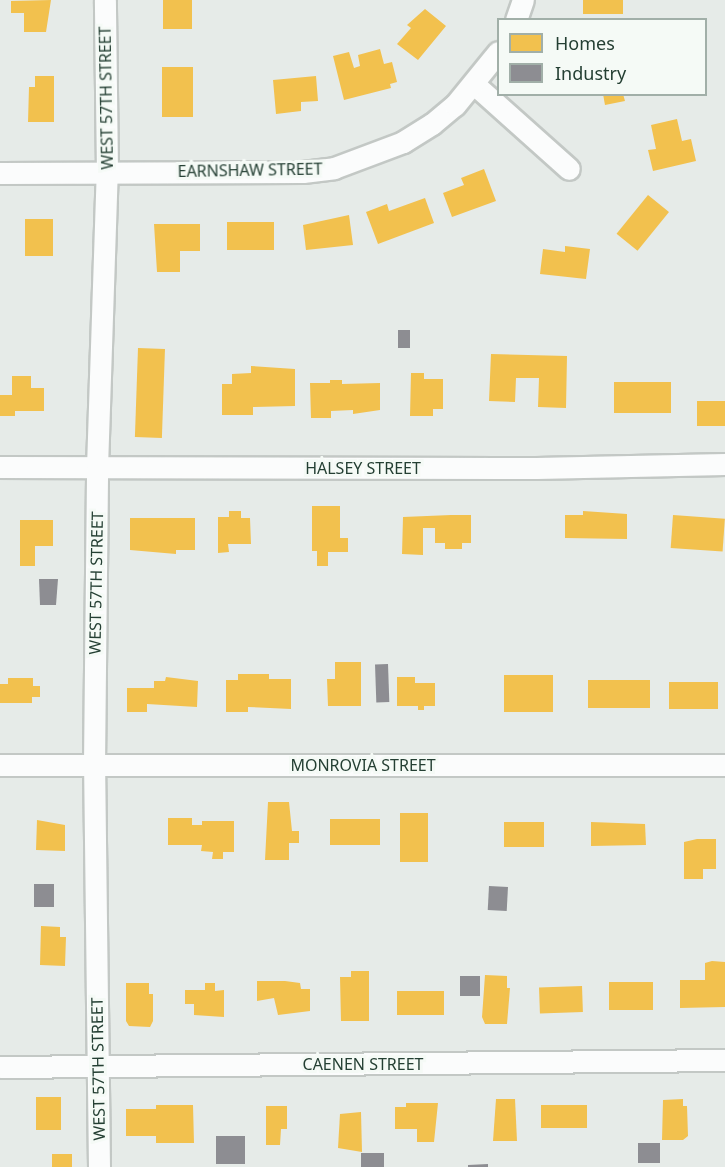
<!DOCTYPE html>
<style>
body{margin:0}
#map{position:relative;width:725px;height:1167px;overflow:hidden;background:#e6ebe8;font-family:"Noto Sans",sans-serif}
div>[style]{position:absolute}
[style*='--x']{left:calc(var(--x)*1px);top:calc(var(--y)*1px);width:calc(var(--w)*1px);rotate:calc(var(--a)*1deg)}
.homes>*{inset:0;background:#f2c14e;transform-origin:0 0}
.industry>*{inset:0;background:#8d8d92;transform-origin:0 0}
.roads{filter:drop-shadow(2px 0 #c3c8c5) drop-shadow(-2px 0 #c3c8c5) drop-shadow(0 2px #c3c8c5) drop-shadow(0 -2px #c3c8c5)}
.minor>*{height:21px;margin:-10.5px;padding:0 10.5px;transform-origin:10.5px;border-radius:10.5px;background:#fbfcfc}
span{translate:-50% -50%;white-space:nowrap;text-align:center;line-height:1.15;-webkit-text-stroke:6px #f5faf6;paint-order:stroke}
.street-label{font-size:16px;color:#243f33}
.legend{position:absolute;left:497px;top:18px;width:210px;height:78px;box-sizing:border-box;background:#f5faf6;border:2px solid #a1afa8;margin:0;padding:8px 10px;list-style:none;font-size:18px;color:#243f33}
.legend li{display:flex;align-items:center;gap:12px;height:30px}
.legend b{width:30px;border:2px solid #a1afa8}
</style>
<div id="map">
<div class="homes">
<i style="clip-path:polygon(51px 0,46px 32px,24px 32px,24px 13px,11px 13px,11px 1px)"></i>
<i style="left:163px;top:0;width:29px;height:29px"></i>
<i style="left:583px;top:0;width:40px;height:14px"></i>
<i style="clip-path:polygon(425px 9px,446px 26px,418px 60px,397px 44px,411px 28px,407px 25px)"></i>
<i style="clip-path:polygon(380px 49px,384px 64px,392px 62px,397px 82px,390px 84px,391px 88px,344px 100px,333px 56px,349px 52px,354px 68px,360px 66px,358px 55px)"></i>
<i style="left:162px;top:67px;width:31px;height:50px"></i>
<i style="clip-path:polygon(35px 76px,54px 76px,54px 122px,28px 122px,29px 87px,35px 87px)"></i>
<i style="clip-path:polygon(316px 76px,318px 101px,301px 102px,301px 111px,276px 114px,273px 80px)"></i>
<i style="clip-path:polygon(603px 94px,623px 94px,625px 101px,605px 105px)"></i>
<i style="clip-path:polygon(677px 119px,682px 141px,691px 139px,696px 161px,653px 171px,648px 150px,656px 149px,651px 125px)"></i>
<i style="clip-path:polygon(484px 169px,496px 201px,452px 217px,443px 193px,464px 185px,461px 178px)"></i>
<i style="left:648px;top:195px;width:27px;height:50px;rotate:39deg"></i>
<i style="clip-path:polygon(425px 198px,434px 223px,378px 244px,366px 212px,387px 204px,389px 211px)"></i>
<i style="clip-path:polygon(349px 215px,353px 245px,306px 250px,303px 225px)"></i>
<i style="left:25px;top:219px;width:28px;height:37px"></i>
<i style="left:227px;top:222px;width:47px;height:28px"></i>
<i style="clip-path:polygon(154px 224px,200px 224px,200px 251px,180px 251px,180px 272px,157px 272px)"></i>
<i style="clip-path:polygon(565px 246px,590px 249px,586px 279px,540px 274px,543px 249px,565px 252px)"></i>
<i style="left:138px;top:348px;width:27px;height:89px;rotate:2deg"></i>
<i style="clip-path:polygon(491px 354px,567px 356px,566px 408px,538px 407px,539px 378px,516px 378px,515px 402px,489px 401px)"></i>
<i style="clip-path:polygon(251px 366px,295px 369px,295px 406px,253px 407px,253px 415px,222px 415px,222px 384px,232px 384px,232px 374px,251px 373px)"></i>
<i style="clip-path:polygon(411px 373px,424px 373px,424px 379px,443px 379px,443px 409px,433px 409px,433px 416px,410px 416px)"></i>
<i style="clip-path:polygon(12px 376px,31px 376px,31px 388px,44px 388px,44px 411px,15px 411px,15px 416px,0 416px,0 395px,12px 395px)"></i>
<i style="clip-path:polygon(330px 380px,342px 380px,342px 384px,380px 383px,380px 410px,353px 414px,353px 410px,331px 411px,331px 418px,311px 418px,310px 383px,330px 383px)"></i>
<i style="left:614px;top:382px;width:57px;height:31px"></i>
<i style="left:697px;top:401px;width:28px;height:25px"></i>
<i style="clip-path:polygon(312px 506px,340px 506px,340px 538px,348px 538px,348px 552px,328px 552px,328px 566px,317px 566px,317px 551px,312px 551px)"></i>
<i style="clip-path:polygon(229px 511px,241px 511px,241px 518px,250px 518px,251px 544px,228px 544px,229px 552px,218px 553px,218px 517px,229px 517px)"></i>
<i style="clip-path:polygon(583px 511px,627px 514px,627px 539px,565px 538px,565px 515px,583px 515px)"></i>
<i style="clip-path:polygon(451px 515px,471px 515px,471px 543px,462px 543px,462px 549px,445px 549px,445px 543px,435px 543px,435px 528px,423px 528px,423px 555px,402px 554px,403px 517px)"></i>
<i style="left:673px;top:515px;width:52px;height:33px;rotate:4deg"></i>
<i style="clip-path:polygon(130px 518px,195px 518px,195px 550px,176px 550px,176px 554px,130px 550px)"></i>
<i style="clip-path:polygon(20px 520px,53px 520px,53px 546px,35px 546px,35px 566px,20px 566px)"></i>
<i style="clip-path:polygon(335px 662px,361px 662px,361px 706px,328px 706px,327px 679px,335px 679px)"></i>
<i style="clip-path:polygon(238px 674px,269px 674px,269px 679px,291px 679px,291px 709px,248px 707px,248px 712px,226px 712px,226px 680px,238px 680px)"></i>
<i style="left:504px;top:675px;width:49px;height:37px"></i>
<i style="clip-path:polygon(166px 677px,198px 681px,197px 707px,147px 704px,147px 712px,127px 712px,127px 688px,154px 688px,154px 681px,165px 681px)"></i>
<i style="clip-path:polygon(397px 677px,415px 677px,415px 683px,435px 683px,435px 706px,424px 706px,424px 710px,418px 710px,418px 706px,397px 706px)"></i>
<i style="clip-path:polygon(8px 678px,33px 678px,33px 686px,40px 686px,40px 697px,32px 697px,32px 703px,0 703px,0 684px,8px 684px)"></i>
<i style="left:588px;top:680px;width:62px;height:28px"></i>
<i style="left:669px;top:682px;width:49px;height:27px"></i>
<i style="clip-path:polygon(268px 802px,289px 802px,292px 831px,299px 831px,299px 843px,289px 843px,289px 860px,265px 860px)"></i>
<i style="left:400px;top:813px;width:28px;height:49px"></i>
<i style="clip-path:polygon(168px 818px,192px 818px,192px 825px,202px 825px,202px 821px,234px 821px,234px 852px,223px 852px,223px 859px,212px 859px,213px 852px,201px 851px,202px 845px,168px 845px)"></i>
<i style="left:330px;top:819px;width:50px;height:26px"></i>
<i style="clip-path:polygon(37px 820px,65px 825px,65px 851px,36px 850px)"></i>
<i style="left:504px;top:822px;width:40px;height:25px"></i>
<i style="clip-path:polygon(591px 822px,645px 824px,646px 845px,591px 846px)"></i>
<i style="clip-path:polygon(697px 839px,716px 839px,716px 869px,703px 869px,703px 879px,684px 879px,684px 842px)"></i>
<i style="clip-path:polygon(41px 926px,60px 927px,60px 937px,66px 937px,65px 966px,40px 965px)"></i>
<i style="clip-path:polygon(712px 961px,725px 962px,725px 1007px,680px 1008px,680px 980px,705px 980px,705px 963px)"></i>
<i style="clip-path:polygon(351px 971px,369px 971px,369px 1021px,341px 1021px,340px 977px,351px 977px)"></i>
<i style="clip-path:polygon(485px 975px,507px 976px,507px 988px,510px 988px,507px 1024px,485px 1024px,482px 1017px)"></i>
<i style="clip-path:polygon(257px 981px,285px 981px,300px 983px,301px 989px,310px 989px,310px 1011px,278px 1015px,274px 998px,257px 1001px)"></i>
<i style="left:609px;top:982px;width:44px;height:28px"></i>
<i style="clip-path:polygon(126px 983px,149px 983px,149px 994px,153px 994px,153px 1021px,150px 1027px,129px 1026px,126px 1021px)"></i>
<i style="clip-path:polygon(205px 983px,215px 983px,215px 991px,224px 990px,224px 1017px,194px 1015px,194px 1004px,185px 1004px,185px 990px,205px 990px)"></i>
<i style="left:582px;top:986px;width:26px;height:43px;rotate:88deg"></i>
<i style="left:444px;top:991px;width:24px;height:47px;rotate:90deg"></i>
<i style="left:36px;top:1097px;width:25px;height:33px"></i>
<i style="clip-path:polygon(496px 1099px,515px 1099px,517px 1141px,493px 1141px)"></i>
<i style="clip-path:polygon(683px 1099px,683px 1106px,687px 1106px,688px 1136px,683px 1140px,662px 1140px,663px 1100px)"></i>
<i style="clip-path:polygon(406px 1103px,438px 1103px,434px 1142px,417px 1142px,417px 1129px,395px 1129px,395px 1107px,406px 1107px)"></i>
<i style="clip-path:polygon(156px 1105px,193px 1105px,194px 1143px,156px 1143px,156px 1136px,126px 1136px,126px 1109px,156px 1109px)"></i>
<i style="left:541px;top:1105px;width:46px;height:23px"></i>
<i style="clip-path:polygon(266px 1106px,287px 1106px,287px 1129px,281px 1129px,280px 1145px,266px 1145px)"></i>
<i style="clip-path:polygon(361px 1112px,362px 1152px,338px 1148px,340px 1114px)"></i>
<i style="left:52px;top:1154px;width:20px;height:13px"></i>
</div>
<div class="industry">
<i style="left:398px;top:330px;width:12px;height:18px"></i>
<i style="clip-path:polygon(39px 579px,58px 579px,56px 605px,40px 605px)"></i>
<i style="left:388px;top:664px;width:38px;height:13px;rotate:88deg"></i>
<i style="left:34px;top:884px;width:20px;height:23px"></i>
<i style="left:489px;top:886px;width:19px;height:24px;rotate:3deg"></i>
<i style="left:460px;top:976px;width:20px;height:20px"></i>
<i style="left:216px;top:1136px;width:29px;height:28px"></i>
<i style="left:638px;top:1143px;width:22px;height:20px"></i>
<i style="left:384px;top:1153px;width:14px;height:23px;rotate:90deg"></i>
<i style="clip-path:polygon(488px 1164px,488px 1167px,468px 1167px,468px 1165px)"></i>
</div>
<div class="roads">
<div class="minor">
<i style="--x:516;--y:20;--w:21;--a:-71"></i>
<i style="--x:474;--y:84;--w:127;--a:41.8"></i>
<i style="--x:0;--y:173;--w:303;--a:-0.2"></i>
<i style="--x:303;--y:172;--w:31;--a:-7"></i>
<i style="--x:334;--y:168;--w:74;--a:-20.6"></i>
<i style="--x:403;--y:142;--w:34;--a:-32"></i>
<i style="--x:432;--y:124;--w:30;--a:-40"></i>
<i style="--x:455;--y:105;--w:68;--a:-50.9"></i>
<i style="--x:0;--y:467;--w:536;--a:0.11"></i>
<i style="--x:536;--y:468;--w:189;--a:-1.2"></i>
<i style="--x:0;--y:765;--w:725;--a:0"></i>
<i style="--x:0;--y:1067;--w:725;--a:-0.55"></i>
<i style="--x:99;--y:1167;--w:403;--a:-90.7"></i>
<i style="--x:94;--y:764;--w:297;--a:-89.4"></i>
<i style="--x:97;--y:467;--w:295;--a:-88.1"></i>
<i style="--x:107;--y:172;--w:172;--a:-90.7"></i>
</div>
</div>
<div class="street-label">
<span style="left:106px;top:98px;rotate:-91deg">WEST 57TH STREET</span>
<span style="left:250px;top:170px;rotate:-1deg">EARNSHAW STREET</span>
<span style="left:363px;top:468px">HALSEY STREET</span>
<span style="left:96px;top:583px;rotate:-89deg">WEST 57TH STREET</span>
<span style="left:363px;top:765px">MONROVIA STREET</span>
<span style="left:363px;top:1064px">CAENEN STREET</span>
<span style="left:98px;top:1069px;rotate:-91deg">WEST 57TH STREET</span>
</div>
<ul class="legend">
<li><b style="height:16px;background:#f2c14e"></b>Homes</li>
<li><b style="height:16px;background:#8d8d92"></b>Industry</li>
</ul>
</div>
